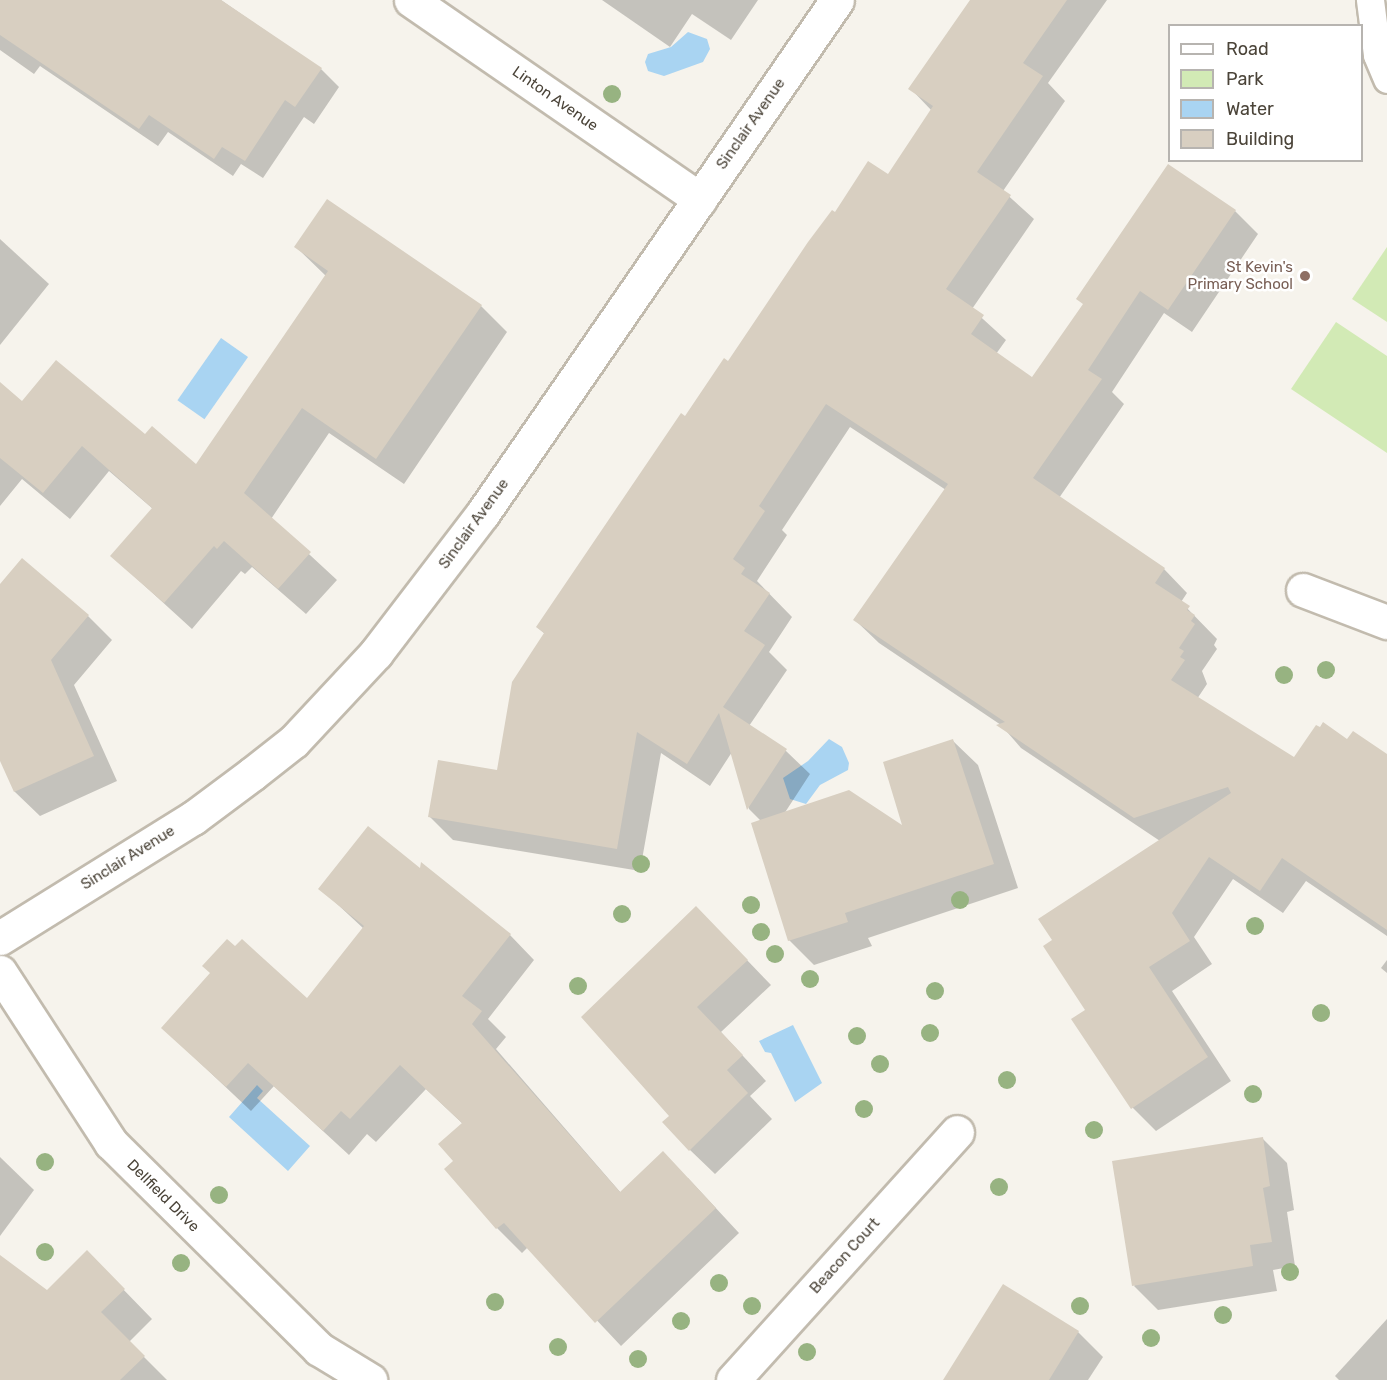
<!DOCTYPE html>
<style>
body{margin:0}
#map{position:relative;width:1387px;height:1380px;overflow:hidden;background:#f6f3ec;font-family:Rubik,sans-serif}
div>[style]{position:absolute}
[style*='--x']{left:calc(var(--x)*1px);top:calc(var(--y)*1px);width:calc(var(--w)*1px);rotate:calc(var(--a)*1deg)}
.green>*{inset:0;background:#d2eab5}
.water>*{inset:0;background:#a9d4f2;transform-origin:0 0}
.shadow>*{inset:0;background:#0003}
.building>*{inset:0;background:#d8cfc1}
.roads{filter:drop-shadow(2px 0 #c2bbae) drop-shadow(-2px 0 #c2bbae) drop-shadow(0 2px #c2bbae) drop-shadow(0 -2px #c2bbae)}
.service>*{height:27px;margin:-13.5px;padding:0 13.5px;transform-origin:13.5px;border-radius:13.5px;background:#fff}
.minor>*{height:33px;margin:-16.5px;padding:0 16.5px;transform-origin:16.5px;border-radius:16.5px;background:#fff}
.trees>*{width:18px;height:18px;margin:-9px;border-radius:50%;background:#97b381}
.dots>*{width:16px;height:16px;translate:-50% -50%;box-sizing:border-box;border:3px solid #fff;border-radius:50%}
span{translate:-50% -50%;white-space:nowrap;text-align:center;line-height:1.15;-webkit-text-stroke:5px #fff;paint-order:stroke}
.street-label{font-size:15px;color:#4b4439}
.education-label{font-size:15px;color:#785e54}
.right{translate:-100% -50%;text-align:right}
.legend{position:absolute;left:1168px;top:24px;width:195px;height:138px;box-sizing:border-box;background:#fff;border:2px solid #b7b4b0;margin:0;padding:8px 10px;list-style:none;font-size:18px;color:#4b4439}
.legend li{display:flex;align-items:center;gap:12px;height:30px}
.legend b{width:30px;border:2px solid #b7b4b0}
</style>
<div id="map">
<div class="green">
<i style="clip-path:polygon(1387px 247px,1387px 322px,1352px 299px)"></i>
<i style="clip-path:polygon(1336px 322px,1387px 356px,1387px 453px,1291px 389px)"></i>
</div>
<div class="water">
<i style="clip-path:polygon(688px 32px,707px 39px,710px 49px,703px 62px,664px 76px,648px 71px,645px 62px,648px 54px,671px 47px)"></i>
<i style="left:221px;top:338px;width:33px;height:76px;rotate:35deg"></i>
<i style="clip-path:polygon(829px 739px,842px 747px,849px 763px,848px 770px,820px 785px,806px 804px,790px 799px,783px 778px,808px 761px)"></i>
<i style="clip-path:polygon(793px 1025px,822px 1083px,795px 1102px,771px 1053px,765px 1052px,759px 1041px)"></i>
<i style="clip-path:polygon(257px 1085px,263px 1091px,257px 1098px,310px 1146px,288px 1171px,229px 1117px)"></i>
</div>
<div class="shadow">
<i style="clip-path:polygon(0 0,221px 0,321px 69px,339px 87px,314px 124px,304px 117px,263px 178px,241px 164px,233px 176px,168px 132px,158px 146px,40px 66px,34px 74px,0 50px)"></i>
<i style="clip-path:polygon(602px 0,758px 0,731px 40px,692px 14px,670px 47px)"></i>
<i style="clip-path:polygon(972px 0,1107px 0,1048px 83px,1065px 101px,1003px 191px,1034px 219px,972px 309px,1006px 340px,996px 354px,1032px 379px,1235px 211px,1258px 234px,1192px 332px,1164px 313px,1112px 392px,1124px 404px,1059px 498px,1164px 569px,1187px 593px,1181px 602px,1217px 639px,1214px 645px,1217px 649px,1202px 671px,1207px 684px,1197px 699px,1295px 759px,1348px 741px,1387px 756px,1387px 936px,1306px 881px,1283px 913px,1233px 879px,1194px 937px,1212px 964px,1172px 991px,1231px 1081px,1156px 1131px,1133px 1108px,1087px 1010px,1160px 841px,1021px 748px,1001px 725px,879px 643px,855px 620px,946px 490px,850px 427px,782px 530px,787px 535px,757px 581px,792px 617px,769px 652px,787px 670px,749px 726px,786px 751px,810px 774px,784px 814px,904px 829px,953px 741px,978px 765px,1018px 888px,868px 938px,872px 946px,814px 965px,789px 940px,761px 821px,749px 809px,732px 752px,710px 786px,661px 753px,640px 871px,453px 840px,430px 817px,498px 772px,545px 634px,537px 627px,835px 214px,888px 176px,932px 111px,910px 88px)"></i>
<i style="clip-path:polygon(0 239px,49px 284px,0 345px)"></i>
<i style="clip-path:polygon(296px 247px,481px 306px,507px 332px,404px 484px,329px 433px,271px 519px,337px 580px,306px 614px,252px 567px,245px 574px,241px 571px,192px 629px,112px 556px,153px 509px,109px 471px,70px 519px,22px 479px,0 506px,0 384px,22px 403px,145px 436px,196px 466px,326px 276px)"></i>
<i style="clip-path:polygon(0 586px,88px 616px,112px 640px,74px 685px,117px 781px,40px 816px,15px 792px,0 758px)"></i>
<i style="clip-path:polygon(421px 871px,510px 935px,534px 960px,488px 1019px,506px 1037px,496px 1049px,621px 1193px,688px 1178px,739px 1233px,621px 1346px,528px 1247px,522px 1253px,497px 1228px,446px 1169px,455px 1161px,463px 1124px,426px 1089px,376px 1142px,367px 1134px,349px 1155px,274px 1086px,251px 1111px,163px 1028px,308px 1000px,364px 929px,320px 888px)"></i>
<i style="clip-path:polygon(721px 933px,771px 985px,721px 1032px,766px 1081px,750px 1096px,772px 1119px,715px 1174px,690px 1150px,671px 1116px,583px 1017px)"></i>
<i style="clip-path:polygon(1387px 960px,1387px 973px,1381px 968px)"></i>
<i style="clip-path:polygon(1262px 1138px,1287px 1163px,1294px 1210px,1287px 1212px,1295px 1266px,1273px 1270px,1277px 1291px,1158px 1310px,1134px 1286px)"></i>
<i style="clip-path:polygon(0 1157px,34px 1190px,0 1236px)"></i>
<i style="clip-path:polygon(87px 1252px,152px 1319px,129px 1342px,167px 1380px,0 1380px,0 1257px,47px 1292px)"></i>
<i style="clip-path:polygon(1387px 1319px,1387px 1380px,1339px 1380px,1335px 1376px)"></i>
<i style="clip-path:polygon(1078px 1332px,1103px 1357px,1088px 1380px,945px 1380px)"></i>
</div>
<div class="building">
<i style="clip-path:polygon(0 0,221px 0,322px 68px,295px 107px,285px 100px,245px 161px,222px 147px,214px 159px,149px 115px,139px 129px,0 35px)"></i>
<i style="clip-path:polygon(970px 0,1067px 0,1023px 63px,1043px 76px,977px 172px,1011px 195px,946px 289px,984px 315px,971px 334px,1032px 377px,1083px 304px,1076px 299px,1168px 164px,1236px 210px,1168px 310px,1140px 291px,1088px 370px,1102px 379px,1033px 478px,1165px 568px,1155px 583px,1190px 606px,1187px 610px,1195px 615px,1191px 621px,1195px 624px,1179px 648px,1184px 651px,1180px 657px,1185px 660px,1171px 680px,1294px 757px,1316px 725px,1320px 727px,1323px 722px,1347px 739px,1353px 731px,1387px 754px,1387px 930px,1282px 858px,1260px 891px,1209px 857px,1172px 913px,1190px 941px,1149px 967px,1208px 1057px,1131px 1109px,1071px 1019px,1085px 1010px,1043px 946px,1052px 940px,1038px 919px,1231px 793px,1228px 787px,1134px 818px,996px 725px,1005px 722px,853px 620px,948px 484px,826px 404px,759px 506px,765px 511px,733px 559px,745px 568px,741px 574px,770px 593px,744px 631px,765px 645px,723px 707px,787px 749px,747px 810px,719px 713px,687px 764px,637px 732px,617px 849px,428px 817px,438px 760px,497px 770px,512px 682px,544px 633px,536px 627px,681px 413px,685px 416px,724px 358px,728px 361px,808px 242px,832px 210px,835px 212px,868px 161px,888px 174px,933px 106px,908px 89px)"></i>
<i style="clip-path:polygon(327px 199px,482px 305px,376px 459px,302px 408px,244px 493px,311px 552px,278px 589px,224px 541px,217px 549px,214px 546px,164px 603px,110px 556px,152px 508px,82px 446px,43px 493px,0 458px,0 382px,22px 401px,56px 360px,145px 434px,152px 426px,196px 464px,328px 271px,294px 247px)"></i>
<i style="clip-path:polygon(22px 558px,89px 615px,51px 660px,94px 756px,14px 792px,0 761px,0 584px)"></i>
<i style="clip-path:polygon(953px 739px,994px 864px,845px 913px,848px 922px,788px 941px,751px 823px,849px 790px,902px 825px,883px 762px)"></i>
<i style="clip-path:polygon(368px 826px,420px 868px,421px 862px,511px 934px,462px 996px,482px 1011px,472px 1024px,620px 1192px,663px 1151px,716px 1208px,595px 1323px,504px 1223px,496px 1229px,444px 1169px,453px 1161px,438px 1144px,462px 1123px,400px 1065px,350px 1119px,341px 1111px,323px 1131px,248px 1063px,226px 1087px,161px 1028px,210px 973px,202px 966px,227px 939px,235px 946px,242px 939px,307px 998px,364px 926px,318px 889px)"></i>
<i style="clip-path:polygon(696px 906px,748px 960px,697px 1007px,743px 1055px,727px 1070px,748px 1093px,689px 1151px,662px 1122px,669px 1116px,581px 1017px)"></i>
<i style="clip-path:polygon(1263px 1137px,1270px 1186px,1263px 1188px,1272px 1242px,1250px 1245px,1253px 1266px,1132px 1286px,1112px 1161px)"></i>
<i style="clip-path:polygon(87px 1250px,125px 1289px,101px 1312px,145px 1356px,120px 1380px,0 1380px,0 1255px,47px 1290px)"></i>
<i style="clip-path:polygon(1003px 1284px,1079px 1331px,1049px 1380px,943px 1380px)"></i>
</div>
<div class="roads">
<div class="service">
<i style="--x:1370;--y:0;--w:55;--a:82.7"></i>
<i style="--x:1377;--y:55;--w:26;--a:67"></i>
</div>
<div class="minor">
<i style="--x:411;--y:0;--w:351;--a:34.6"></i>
<i style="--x:1303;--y:590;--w:90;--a:20.9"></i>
<i style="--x:0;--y:938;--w:227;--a:-31.9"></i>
<i style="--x:193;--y:818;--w:74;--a:-36.7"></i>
<i style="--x:252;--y:774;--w:53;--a:-38.2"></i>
<i style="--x:294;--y:741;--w:120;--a:-47"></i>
<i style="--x:376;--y:653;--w:176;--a:-52.6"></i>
<i style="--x:483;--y:513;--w:623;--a:-55.39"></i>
<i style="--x:0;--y:972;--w:204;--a:57"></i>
<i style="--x:111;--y:1143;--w:293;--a:44.7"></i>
<i style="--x:319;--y:1349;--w:60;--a:31.3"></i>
<i style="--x:733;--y:1380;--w:334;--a:-47.9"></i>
</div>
</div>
<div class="trees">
<i style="left:612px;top:94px"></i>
<i style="left:1326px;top:670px"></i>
<i style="left:1284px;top:675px"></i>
<i style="left:641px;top:864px"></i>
<i style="left:960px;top:900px"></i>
<i style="left:751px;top:905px"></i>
<i style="left:622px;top:914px"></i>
<i style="left:1255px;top:926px"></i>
<i style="left:761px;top:932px"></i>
<i style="left:775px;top:954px"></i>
<i style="left:810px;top:979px"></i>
<i style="left:578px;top:986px"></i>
<i style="left:935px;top:991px"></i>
<i style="left:1321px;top:1013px"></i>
<i style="left:930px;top:1033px"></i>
<i style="left:857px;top:1036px"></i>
<i style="left:880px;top:1064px"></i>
<i style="left:1007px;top:1080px"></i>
<i style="left:1253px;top:1094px"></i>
<i style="left:864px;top:1109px"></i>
<i style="left:1094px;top:1130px"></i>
<i style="left:45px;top:1162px"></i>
<i style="left:999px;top:1187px"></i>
<i style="left:219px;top:1195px"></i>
<i style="left:45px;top:1252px"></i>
<i style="left:181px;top:1263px"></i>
<i style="left:1290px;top:1272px"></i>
<i style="left:719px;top:1283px"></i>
<i style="left:495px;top:1302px"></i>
<i style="left:752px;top:1306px"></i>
<i style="left:1080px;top:1306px"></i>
<i style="left:1223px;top:1315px"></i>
<i style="left:681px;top:1321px"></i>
<i style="left:1151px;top:1338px"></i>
<i style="left:558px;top:1347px"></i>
<i style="left:807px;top:1352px"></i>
<i style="left:638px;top:1359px"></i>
</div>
<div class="dots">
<i style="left:1305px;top:276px;background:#8d6e63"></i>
</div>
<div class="street-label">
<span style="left:555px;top:99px;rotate:35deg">Linton Avenue</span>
<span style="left:751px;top:124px;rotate:-55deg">Sinclair Avenue</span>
<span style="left:474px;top:524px;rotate:-54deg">Sinclair Avenue</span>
<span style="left:128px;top:858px;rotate:-32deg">Sinclair Avenue</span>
<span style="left:163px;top:1196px;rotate:45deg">Dellfield Drive</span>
<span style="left:845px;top:1256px;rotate:-48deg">Beacon Court</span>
</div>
<div class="education-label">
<span class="right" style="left:1293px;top:276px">St Kevin's<br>Primary School</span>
</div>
<ul class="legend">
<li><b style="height:8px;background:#fff"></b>Road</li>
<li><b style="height:16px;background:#d2eab5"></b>Park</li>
<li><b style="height:16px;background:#a9d4f2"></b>Water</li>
<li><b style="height:16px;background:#d8cfc1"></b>Building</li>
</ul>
</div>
